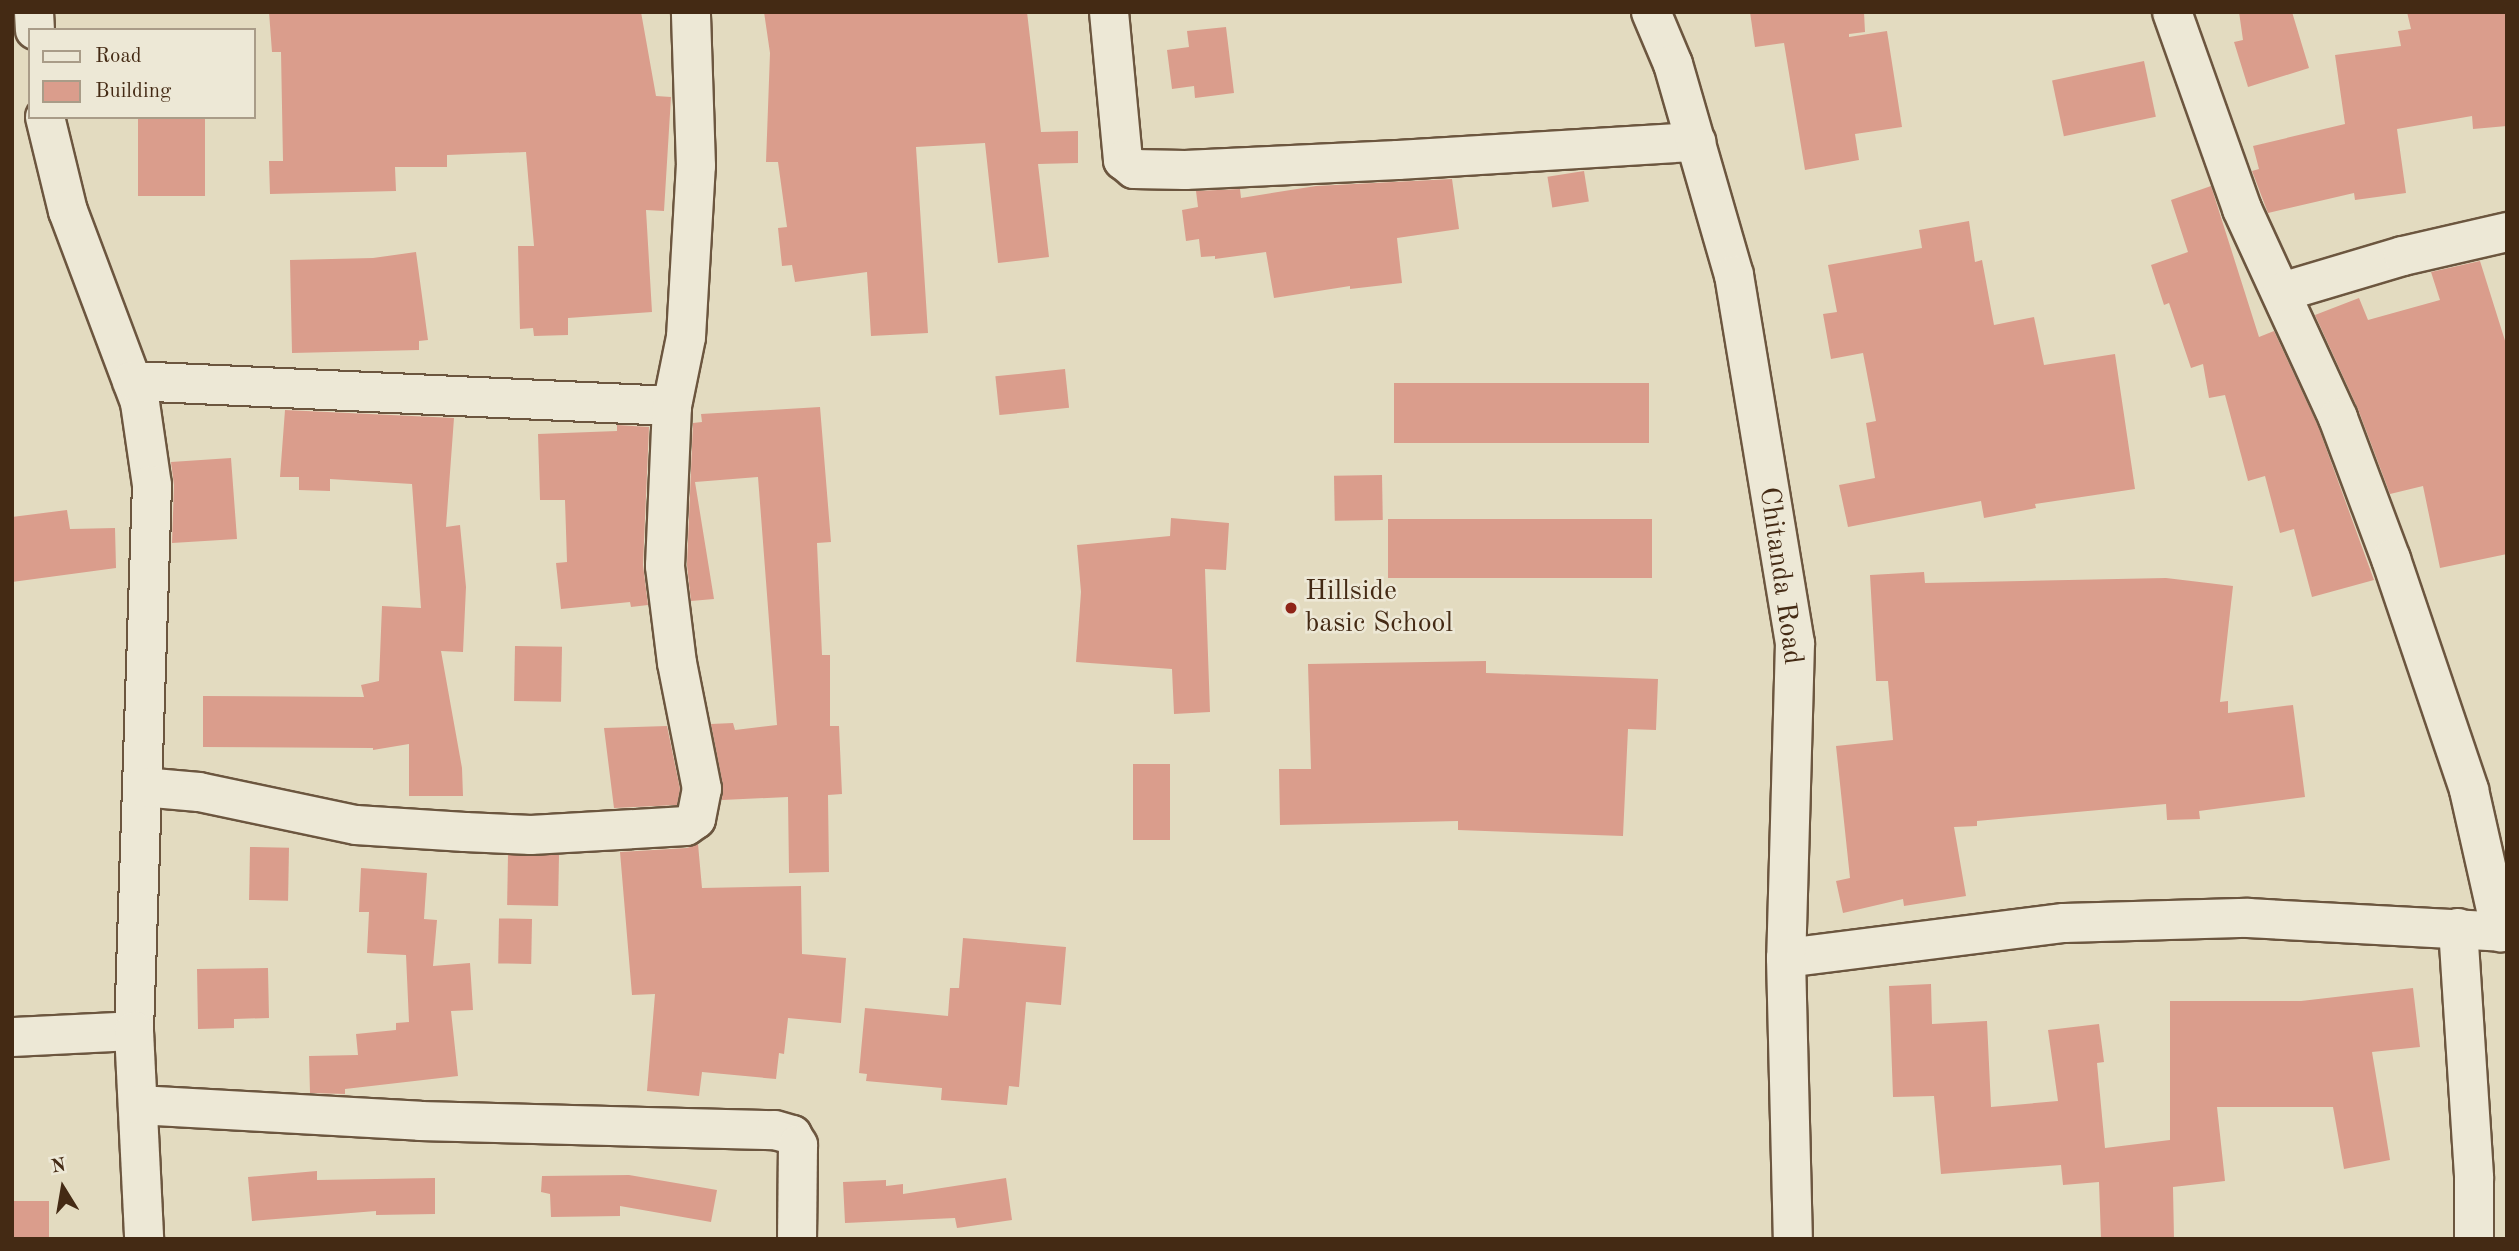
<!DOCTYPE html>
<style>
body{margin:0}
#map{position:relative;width:2519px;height:1251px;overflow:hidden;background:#e3dbc0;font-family:"Old Standard TT",serif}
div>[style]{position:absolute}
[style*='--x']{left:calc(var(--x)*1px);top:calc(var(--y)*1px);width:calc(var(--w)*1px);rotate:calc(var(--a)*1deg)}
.building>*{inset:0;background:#da9d8c;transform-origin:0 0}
.roads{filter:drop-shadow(2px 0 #6c563f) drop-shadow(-2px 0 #6c563f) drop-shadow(0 2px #6c563f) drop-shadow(0 -2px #6c563f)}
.minor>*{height:38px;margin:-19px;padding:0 19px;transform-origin:19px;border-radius:19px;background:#ede8d6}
.tertiary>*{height:38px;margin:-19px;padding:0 19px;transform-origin:19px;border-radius:19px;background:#ede8d6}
.dots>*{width:19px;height:19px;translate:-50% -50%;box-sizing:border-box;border:4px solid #ede8d6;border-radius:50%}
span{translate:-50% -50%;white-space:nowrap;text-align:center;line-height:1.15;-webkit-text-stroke:5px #ede8d6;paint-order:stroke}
.street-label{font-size:28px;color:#442a14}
.poi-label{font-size:28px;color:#442a14}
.left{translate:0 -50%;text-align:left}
.frame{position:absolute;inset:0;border:14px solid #442a14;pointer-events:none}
.legend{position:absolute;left:28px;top:28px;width:228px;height:91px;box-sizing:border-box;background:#ede8d6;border:2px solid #a99c88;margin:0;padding:9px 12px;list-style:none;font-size:21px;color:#442a14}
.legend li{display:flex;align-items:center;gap:14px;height:35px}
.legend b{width:35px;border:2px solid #a99c88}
.north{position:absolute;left:28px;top:1153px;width:70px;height:70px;-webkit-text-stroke:5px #ede8d6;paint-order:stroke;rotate:349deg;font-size:19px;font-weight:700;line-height:28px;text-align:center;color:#442a14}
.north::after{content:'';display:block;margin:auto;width:24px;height:32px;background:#442a14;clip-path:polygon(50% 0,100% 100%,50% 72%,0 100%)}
</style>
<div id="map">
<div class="building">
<i style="clip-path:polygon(269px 12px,641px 12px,656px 96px,671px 97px,664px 211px,646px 210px,652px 312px,568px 318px,568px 335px,534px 336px,533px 328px,520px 329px,518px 246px,534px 246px,526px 152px,447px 155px,447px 167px,395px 167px,396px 191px,270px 194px,269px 161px,283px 161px,281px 52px,272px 52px)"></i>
<i style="clip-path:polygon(764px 12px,1027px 12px,1041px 132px,1078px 131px,1078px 163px,1038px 164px,1049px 257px,998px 263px,985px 143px,916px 147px,928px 333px,871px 336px,867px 272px,795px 282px,792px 265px,782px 266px,778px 228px,787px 227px,778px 162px,766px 162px,770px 53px)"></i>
<i style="clip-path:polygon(1750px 12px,1864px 12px,1865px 32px,1849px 34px,1849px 37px,1887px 31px,1902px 127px,1855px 134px,1859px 160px,1805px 170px,1784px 43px,1755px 47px)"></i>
<i style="clip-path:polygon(2239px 12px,2292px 12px,2309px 68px,2248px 87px,2234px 42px,2243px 40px)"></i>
<i style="clip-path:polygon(2407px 12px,2507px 12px,2507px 126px,2473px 129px,2472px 116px,2397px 129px,2406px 193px,2355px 200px,2354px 193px,2268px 213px,2252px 171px,2259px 169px,2253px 146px,2345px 124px,2335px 55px,2401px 46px,2398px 31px,2411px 29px)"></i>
<i style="clip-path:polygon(1226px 27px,1234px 93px,1195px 98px,1194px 86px,1172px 89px,1167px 50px,1189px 47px,1187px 31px)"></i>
<i style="left:2144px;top:61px;width:57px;height:94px;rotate:78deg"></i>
<i style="left:138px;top:117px;width:67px;height:79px"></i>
<i style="left:1584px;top:171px;width:31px;height:37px;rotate:81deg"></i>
<i style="clip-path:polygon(1452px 179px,1459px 229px,1397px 238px,1402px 283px,1350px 289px,1350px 286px,1274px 298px,1266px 252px,1215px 259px,1215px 256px,1201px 257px,1199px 239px,1186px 241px,1182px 210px,1198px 207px,1196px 191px,1240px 189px,1241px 198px,1316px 186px)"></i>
<i style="clip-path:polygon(2211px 186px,2259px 337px,2274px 331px,2318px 426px,2374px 580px,2312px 597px,2294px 529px,2280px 533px,2265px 476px,2248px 481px,2225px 395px,2209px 398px,2203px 364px,2191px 368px,2169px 303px,2164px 305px,2151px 265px,2188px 252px,2171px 200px)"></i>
<i style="clip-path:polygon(1969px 221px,1975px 262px,1982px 260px,1994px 325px,2034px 317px,2044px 365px,2115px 354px,2135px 489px,2035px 504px,2036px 508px,1984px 518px,1981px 501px,1848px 527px,1839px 485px,1875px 478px,1866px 423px,1876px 421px,1863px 353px,1831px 359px,1823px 314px,1837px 312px,1828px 265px,1922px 248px,1919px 230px)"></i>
<i style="clip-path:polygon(416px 252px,428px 340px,419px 341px,419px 350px,292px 353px,290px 260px,373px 258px)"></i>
<i style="clip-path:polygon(2480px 261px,2507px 347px,2507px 554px,2440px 568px,2423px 486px,2390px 494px,2358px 409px,2315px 315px,2359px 298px,2368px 320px,2440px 300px,2431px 272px)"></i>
<i style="left:1065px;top:369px;width:39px;height:70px;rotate:84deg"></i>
<i style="left:1394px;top:383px;width:255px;height:60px"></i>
<i style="clip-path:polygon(820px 407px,831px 542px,817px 543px,822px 655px,830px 655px,830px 726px,839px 726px,842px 794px,828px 795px,829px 872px,789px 873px,788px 797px,722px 800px,723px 785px,711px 724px,733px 723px,735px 730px,777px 725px,758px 477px,695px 482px,714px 599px,691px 601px,687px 565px,693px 423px,702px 422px,701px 414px)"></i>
<i style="clip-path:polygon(285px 410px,454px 418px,446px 527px,460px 525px,466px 587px,463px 652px,441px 651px,462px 768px,463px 796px,409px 796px,409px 744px,373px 750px,373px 748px,203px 747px,203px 696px,364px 697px,361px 685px,379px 681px,382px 606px,421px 608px,412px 484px,330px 479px,330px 491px,299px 490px,299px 477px,280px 477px)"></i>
<i style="clip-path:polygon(617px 425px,649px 427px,643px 565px,648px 605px,631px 607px,630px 602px,561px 609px,556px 563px,567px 562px,565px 500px,540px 500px,538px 434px,617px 431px)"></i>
<i style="clip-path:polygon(231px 458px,237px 539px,172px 543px,174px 485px,171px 462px)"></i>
<i style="left:1382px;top:475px;width:45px;height:48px;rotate:89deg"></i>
<i style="clip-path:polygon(67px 510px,70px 529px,115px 528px,116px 568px,12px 582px,12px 517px)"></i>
<i style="clip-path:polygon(1171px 518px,1229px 523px,1226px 570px,1205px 569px,1210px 712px,1174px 714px,1172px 669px,1076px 662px,1081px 592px,1077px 545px,1170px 536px)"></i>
<i style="left:1388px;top:519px;width:264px;height:59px"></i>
<i style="clip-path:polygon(1924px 572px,1925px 583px,2166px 578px,2233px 586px,2220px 702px,2228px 701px,2228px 713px,2293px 705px,2305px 797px,2199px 811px,2200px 819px,2167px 820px,2166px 804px,1977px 821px,1977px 826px,1954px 827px,1966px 896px,1904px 906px,1903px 899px,1843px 913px,1836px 881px,1850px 878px,1836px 746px,1893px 740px,1888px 681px,1876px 681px,1870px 575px)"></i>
<i style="left:515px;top:646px;width:47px;height:55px;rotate:1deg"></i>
<i style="clip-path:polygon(1486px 661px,1486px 673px,1658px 679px,1656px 730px,1628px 729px,1623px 836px,1458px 830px,1458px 821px,1280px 825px,1279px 769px,1311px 769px,1308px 664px)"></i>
<i style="clip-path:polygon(667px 726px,680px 789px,677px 805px,614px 808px,604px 728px)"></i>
<i style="left:1133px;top:764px;width:37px;height:76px"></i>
<i style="clip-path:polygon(698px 844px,702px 888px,801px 886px,802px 954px,846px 958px,841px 1023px,788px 1018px,784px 1054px,779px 1053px,776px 1079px,702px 1072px,699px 1096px,647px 1091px,655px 994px,632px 995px,620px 852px,687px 848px)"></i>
<i style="left:250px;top:847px;width:39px;height:53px;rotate:1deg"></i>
<i style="left:559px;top:855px;width:51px;height:51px;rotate:91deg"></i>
<i style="clip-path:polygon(361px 868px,427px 873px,424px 919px,437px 920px,433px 966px,470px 963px,473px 1010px,451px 1011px,458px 1076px,345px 1089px,345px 1094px,310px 1093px,309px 1056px,358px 1055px,356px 1034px,396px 1030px,396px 1023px,409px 1022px,406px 955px,367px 953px,369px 912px,359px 912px)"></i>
<i style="left:532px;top:919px;width:45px;height:33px;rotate:91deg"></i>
<i style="clip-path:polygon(963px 938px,1066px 947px,1061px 1005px,1026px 1002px,1019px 1087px,1009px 1086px,1007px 1105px,941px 1100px,942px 1088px,866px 1081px,867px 1074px,859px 1073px,865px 1008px,948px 1016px,950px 988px,959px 988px)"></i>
<i style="clip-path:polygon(268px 968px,269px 1018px,234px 1019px,234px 1028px,198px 1029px,197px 969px)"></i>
<i style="clip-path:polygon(1931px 984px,1932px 1024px,1987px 1021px,1991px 1107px,2058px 1101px,2048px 1030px,2099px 1024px,2104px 1062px,2097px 1063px,2105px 1148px,2170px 1140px,2170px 1001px,2301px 1001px,2413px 988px,2420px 1047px,2372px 1052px,2390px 1160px,2344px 1169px,2333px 1107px,2217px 1107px,2225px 1181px,2173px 1187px,2174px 1239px,2101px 1239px,2099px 1182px,2063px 1185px,2061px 1165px,1941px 1174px,1934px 1096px,1893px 1097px,1889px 986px)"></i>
<i style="clip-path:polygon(317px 1171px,317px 1180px,435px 1178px,435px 1214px,376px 1215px,376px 1211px,252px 1221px,248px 1177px)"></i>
<i style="clip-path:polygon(629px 1175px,717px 1190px,711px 1222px,620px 1206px,620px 1216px,551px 1217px,550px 1194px,541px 1192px,542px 1176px)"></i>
<i style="clip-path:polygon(1006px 1178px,1012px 1220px,957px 1228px,955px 1218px,845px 1223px,843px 1182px,886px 1180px,886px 1186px,903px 1184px,903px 1194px)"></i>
<i style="left:12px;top:1201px;width:37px;height:38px"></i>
</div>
<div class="roads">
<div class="minor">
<i style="--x:34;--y:12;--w:18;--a:87"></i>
<i style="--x:1109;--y:12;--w:149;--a:84.6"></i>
<i style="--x:1123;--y:160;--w:14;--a:39"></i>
<i style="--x:1134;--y:169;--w:51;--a:1.1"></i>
<i style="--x:1185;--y:170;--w:213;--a:-2.7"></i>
<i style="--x:1398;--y:160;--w:299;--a:-3.5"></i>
<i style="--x:2172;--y:12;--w:209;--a:70.4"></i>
<i style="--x:2242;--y:209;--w:230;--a:65.3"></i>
<i style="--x:2338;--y:418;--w:151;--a:69.4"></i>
<i style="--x:2391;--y:559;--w:244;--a:71.3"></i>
<i style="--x:2469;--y:790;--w:146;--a:77.3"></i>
<i style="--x:45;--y:117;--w:97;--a:76.3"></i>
<i style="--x:68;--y:211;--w:205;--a:69.4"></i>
<i style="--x:140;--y:403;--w:83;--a:81.7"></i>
<i style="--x:152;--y:485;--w:546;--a:91.89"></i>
<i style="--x:2282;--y:292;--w:126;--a:-16.6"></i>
<i style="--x:2403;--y:256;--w:107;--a:-13"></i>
<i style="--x:132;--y:381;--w:541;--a:2.65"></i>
<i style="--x:142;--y:787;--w:57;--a:5"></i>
<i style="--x:199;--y:792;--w:160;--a:11.9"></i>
<i style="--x:356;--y:825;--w:109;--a:3.7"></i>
<i style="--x:465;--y:832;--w:66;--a:2.6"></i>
<i style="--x:531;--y:835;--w:155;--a:-3.3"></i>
<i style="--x:686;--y:826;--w:12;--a:-35"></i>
<i style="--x:696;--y:819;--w:31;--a:-79"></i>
<i style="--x:702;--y:789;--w:128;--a:-101.2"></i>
<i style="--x:677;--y:663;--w:98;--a:-97.1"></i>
<i style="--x:665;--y:566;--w:160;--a:-87.5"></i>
<i style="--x:672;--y:406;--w:70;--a:-78.5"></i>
<i style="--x:686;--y:337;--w:171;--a:-86.7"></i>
<i style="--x:696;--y:166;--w:154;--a:-91.9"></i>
<i style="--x:2458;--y:928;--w:251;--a:86.3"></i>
<i style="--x:2474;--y:1178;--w:61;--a:90"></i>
<i style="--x:1786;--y:958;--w:280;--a:-7.2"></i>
<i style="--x:2064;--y:923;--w:184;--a:-1.6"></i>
<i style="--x:2248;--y:918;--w:259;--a:3.1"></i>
<i style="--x:12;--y:1037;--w:122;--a:-2.8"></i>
<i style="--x:134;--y:1031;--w:208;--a:87.2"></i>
<i style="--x:138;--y:1105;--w:282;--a:3.2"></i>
<i style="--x:420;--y:1121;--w:355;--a:1.5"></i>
<i style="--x:775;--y:1130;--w:18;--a:16"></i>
<i style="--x:792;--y:1135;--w:12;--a:59"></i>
<i style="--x:798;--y:1145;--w:94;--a:90.6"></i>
</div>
<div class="tertiary">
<i style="--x:1651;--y:12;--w:56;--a:67.1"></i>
<i style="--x:1673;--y:64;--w:220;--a:73.9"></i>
<i style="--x:1734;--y:275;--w:373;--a:80.6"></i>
<i style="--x:1795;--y:643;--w:315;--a:91.6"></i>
<i style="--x:1786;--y:958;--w:281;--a:88.6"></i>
</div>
</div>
<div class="dots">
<i style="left:1291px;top:608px;background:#8f2418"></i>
</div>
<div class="street-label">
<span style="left:1780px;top:576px;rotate:82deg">Chitanda Road</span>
</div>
<div class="poi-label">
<span class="left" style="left:1305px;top:608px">Hillside<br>basic School</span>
</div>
<div class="frame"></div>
<ul class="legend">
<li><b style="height:9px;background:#ede8d6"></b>Road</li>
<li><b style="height:19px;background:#da9d8c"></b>Building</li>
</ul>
<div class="north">N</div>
</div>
